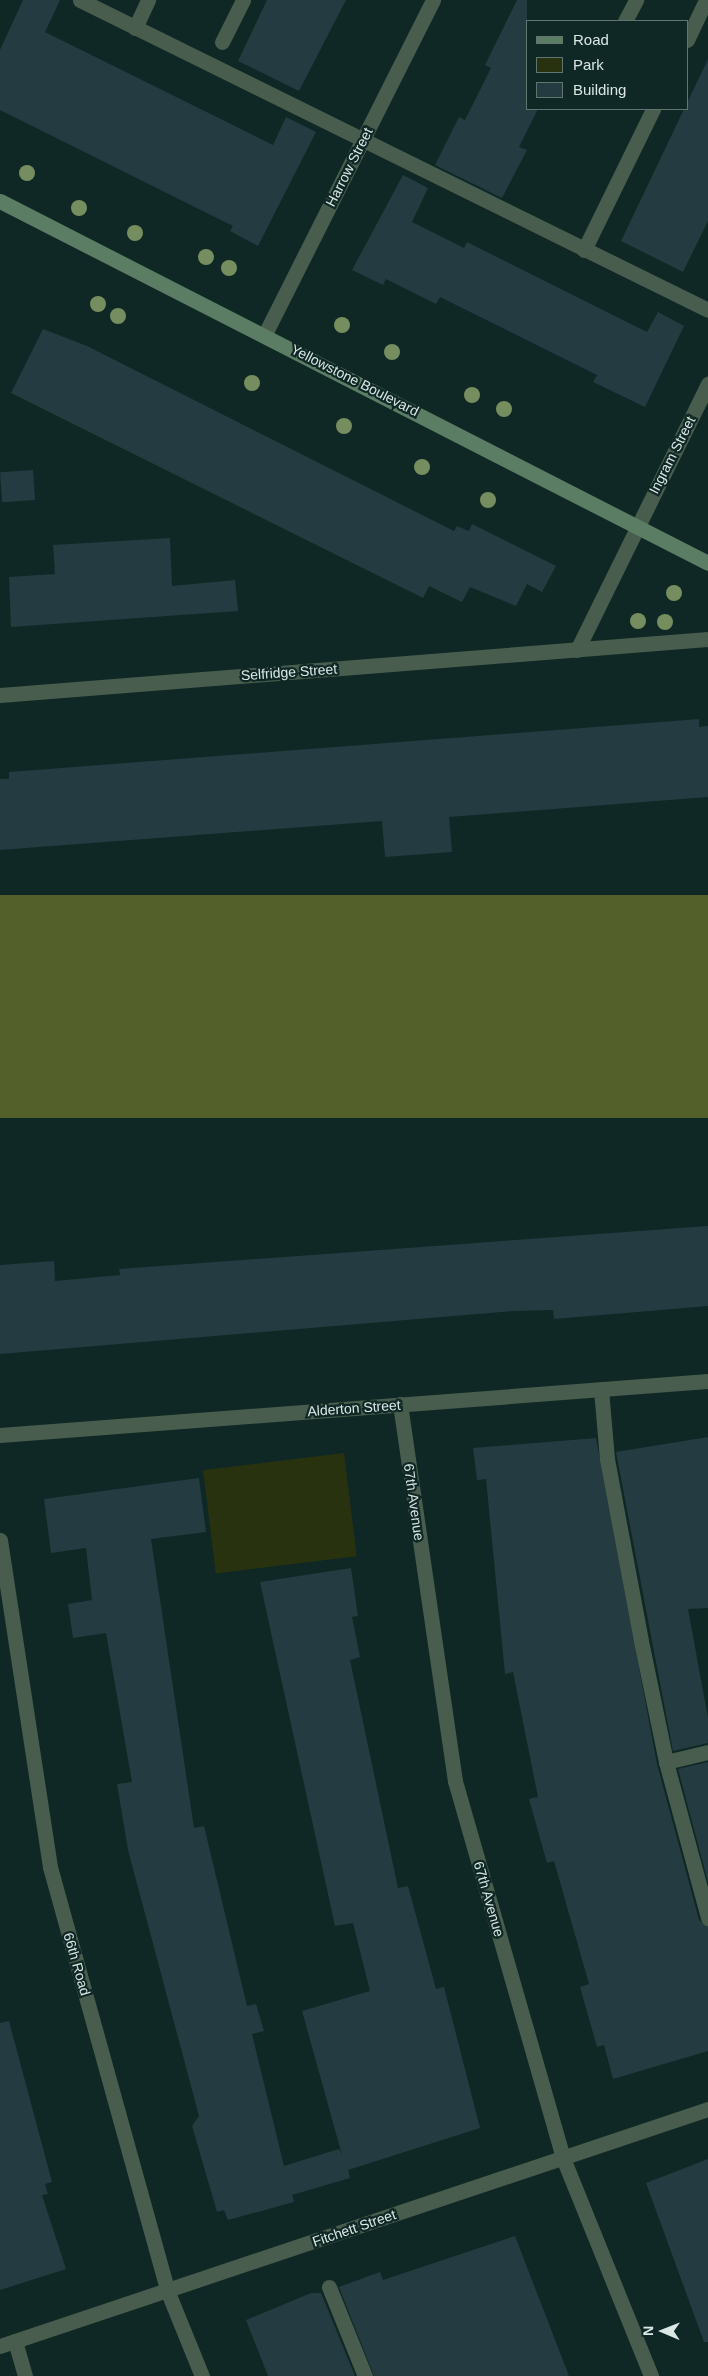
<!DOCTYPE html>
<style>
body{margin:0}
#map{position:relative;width:708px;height:2376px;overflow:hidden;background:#0f2825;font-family:Helvetica,sans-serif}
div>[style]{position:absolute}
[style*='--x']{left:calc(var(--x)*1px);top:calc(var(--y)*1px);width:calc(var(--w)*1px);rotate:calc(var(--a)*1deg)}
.green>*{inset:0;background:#29320f;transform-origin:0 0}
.forest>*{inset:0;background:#53602a;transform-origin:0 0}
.building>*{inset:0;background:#233b41;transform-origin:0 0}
.lane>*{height:15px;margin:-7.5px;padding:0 7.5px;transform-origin:7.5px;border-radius:7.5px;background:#485d4d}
.street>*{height:15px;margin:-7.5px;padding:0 7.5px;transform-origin:7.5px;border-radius:7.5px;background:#485d4d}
.secondary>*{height:15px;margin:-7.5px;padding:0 7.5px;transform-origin:7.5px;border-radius:7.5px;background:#5b7d64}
.trees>*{width:16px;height:16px;margin:-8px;border-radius:50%;background:#768e5f}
span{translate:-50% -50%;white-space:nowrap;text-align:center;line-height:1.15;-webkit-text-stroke:4.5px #0f2825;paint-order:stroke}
.street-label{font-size:14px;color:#d9e7e5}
.legend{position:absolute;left:526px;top:20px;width:162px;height:90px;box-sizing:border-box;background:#0f2825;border:1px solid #607472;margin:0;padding:6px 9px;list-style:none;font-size:15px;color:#d9e7e5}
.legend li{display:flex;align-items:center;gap:10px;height:25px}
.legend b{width:25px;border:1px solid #607472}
.north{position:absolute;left:638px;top:2306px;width:50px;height:50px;-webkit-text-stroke:4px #0f2825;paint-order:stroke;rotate:271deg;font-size:14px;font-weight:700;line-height:20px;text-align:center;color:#d9e7e5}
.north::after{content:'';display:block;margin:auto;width:18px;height:22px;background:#d9e7e5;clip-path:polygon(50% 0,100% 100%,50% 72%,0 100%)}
</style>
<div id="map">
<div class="green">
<i style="left:344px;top:1453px;width:104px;height:142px;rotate:83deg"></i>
</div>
<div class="forest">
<i style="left:708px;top:895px;width:223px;height:711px;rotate:90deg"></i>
</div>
<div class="building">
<i style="clip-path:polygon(23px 0,60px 0,45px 32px,273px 145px,286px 117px,316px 132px,258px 246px,230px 231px,233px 226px,0 110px,0 50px)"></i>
<i style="clip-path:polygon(267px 0,346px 0,299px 91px,238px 61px)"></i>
<i style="clip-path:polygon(517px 0,527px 0,527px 109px,538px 109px,519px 147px,527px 150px,502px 198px,435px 165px,459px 117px,465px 120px,491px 68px,485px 65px)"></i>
<i style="clip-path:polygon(708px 59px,708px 221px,683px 272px,621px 241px)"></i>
<i style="clip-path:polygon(403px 175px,428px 188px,412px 222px,464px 248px,467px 242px,647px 332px,658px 312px,684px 326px,645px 407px,593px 382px,597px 375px,440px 297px,436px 304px,386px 279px,383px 285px,352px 270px)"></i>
<i style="clip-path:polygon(43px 329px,87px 346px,454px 531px,457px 526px,469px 531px,472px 524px,556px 566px,542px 592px,527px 584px,516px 606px,470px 587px,462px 602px,429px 586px,423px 598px,11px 393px)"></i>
<i style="left:33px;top:470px;width:30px;height:33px;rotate:86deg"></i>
<i style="clip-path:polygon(170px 538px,172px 586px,235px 580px,238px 611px,11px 627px,9px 577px,55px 574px,53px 545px)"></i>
<i style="clip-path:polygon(699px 719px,699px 727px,708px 726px,708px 797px,449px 817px,452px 852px,385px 857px,382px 821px,0 850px,0 779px,9px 779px,9px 772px)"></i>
<i style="clip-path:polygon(708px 1226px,708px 1306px,554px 1319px,553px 1310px,514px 1311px,0 1354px,0 1265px,54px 1261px,55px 1281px,120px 1275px,119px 1269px)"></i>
<i style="clip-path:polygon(708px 1437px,708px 1608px,688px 1609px,708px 1718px,708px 1743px,673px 1751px,616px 1452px)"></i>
<i style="clip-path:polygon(596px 1438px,657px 1764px,699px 1920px,708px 1927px,708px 2051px,613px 2079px,604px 2045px,597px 2047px,580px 1987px,589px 1984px,554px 1861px,547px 1863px,529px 1799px,538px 1797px,513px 1672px,505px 1674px,486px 1479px,477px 1480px,473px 1448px)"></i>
<i style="clip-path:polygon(199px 1478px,206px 1532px,151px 1539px,194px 1828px,204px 1826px,247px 2006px,256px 2004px,264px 2031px,252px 2034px,284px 2166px,339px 2149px,342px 2155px,302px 2011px,370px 1991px,353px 1923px,335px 1926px,260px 1582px,351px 1568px,358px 1616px,352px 1617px,360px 1657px,350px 1660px,398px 1888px,408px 1886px,436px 1989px,444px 1987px,480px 2128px,348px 2170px,350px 2178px,292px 2195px,294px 2202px,228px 2220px,224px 2210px,217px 2212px,192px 2126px,199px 2116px,128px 1850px,117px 1784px,132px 1782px,106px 1633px,73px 1638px,68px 1604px,92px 1600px,86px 1548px,51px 1553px,44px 1499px)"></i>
<i style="clip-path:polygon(708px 1762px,708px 1882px,678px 1769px)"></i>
<i style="clip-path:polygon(9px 2021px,52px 2182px,45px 2184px,48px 2194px,42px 2195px,66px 2269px,0 2290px,0 2023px)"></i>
<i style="clip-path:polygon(708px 2159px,708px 2342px,704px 2342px,646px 2183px)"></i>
<i style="clip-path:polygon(515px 2236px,569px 2376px,374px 2376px,339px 2287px,380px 2272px,383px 2280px)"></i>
<i style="clip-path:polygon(311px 2293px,321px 2293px,355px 2376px,268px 2376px,246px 2320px)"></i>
</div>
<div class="lane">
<i style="--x:80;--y:0;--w:700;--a:26.27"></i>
<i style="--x:625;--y:21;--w:24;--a:-62"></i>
<i style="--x:135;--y:28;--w:31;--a:-65"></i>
<i style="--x:687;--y:40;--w:44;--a:-64.6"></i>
<i style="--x:222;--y:42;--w:47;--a:-63.4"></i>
<i style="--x:584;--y:250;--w:157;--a:-63.9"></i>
<i style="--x:601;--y:1389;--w:70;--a:85.1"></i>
<i style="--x:607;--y:1459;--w:185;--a:79.4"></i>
<i style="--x:641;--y:1641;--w:124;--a:78.3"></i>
<i style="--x:666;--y:1762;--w:162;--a:74.9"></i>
<i style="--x:666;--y:1762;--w:43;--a:-13.4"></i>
<i style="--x:329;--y:2287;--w:96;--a:68"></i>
<i style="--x:15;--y:2341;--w:36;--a:74"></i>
</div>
<div class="street">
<i style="--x:265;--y:334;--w:374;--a:-63.3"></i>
<i style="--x:577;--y:650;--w:297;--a:-63.8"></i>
<i style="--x:0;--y:695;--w:710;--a:-4.52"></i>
<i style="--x:400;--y:1404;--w:381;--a:81.7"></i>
<i style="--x:455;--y:1781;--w:392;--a:74"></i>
<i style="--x:563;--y:2158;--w:235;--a:68"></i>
<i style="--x:0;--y:1435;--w:710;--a:-4.36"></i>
<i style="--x:0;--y:1540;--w:331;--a:81.3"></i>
<i style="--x:50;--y:1867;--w:439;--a:74.5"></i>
<i style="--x:167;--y:2290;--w:93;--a:67.9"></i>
<i style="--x:0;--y:2346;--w:747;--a:-18.51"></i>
</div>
<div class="secondary">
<i style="--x:0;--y:201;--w:795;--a:27.08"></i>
</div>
<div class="trees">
<i style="left:27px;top:173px"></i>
<i style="left:79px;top:208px"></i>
<i style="left:135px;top:233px"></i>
<i style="left:206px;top:257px"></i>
<i style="left:229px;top:268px"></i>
<i style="left:98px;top:304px"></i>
<i style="left:118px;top:316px"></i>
<i style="left:342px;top:325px"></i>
<i style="left:392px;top:352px"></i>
<i style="left:252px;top:383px"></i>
<i style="left:472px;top:395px"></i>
<i style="left:504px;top:409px"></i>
<i style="left:344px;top:426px"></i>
<i style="left:422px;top:467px"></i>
<i style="left:488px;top:500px"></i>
<i style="left:674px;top:593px"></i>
<i style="left:638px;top:621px"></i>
<i style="left:665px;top:622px"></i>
</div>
<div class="street-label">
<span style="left:349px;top:167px;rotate:-63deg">Harrow Street</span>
<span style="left:355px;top:380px;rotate:27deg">Yellowstone Boulevard</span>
<span style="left:672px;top:455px;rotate:-63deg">Ingram Street</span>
<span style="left:289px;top:672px;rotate:-4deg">Selfridge Street</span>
<span style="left:354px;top:1408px;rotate:-4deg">Alderton Street</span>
<span style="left:414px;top:1502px;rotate:82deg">67th Avenue</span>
<span style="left:489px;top:1899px;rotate:74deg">67th Avenue</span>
<span style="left:77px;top:1964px;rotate:74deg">66th Road</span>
<span style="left:354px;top:2228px;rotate:-19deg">Fitchett Street</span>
</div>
<ul class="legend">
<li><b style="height:6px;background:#5b7d64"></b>Road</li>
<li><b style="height:14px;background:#29320f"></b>Park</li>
<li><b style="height:14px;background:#233b41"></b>Building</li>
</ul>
<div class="north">N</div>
</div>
